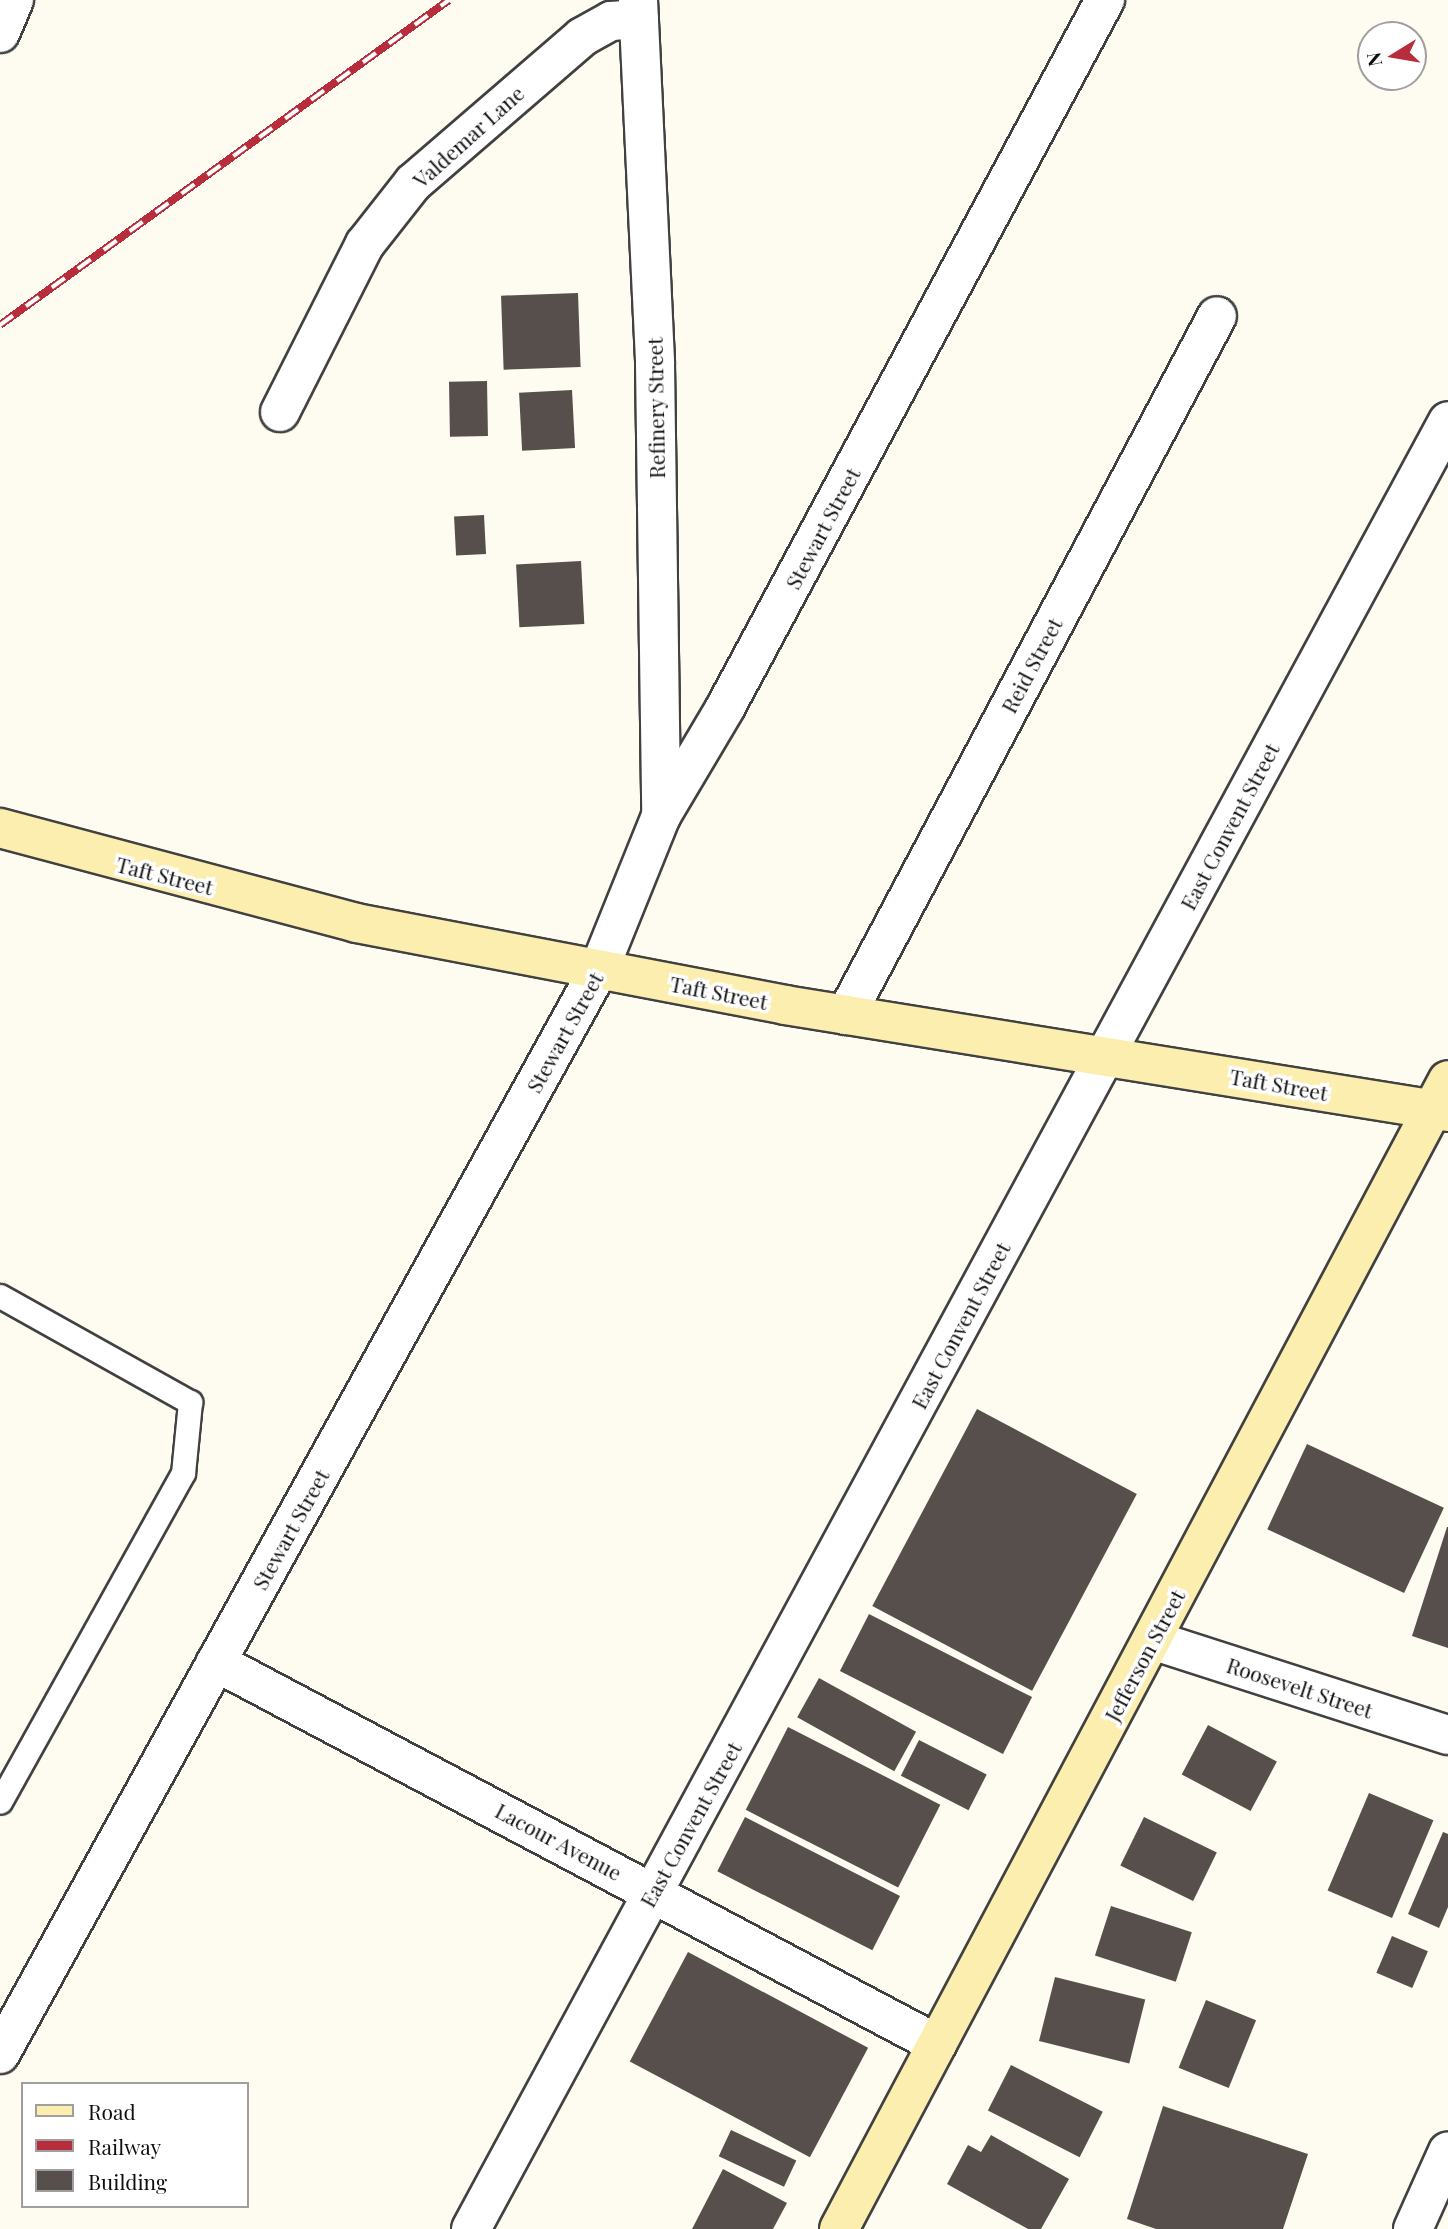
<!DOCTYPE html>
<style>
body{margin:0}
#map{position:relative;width:1448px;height:2229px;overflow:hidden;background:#fefbf1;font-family:"Playfair Display",serif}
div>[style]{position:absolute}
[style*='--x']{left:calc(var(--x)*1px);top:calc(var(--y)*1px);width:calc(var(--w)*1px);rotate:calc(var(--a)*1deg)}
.building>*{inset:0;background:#574f4b;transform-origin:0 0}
.roads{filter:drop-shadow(2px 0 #414141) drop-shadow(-2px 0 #414141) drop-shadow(0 2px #414141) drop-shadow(0 -2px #414141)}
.lane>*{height:23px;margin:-11.5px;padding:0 11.5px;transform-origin:11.5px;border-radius:11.5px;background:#fff}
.street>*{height:38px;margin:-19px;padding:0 19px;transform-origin:19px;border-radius:19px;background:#fff}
.secondary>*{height:38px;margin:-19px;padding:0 19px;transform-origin:19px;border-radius:19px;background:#fbeeaf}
.rail>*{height:8px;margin-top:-4px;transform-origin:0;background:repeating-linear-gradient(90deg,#fff 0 16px,#b82d3b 0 32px);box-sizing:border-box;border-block:2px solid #b82d3b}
span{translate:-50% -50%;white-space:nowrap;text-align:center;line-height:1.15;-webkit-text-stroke:7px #fff;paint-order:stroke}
.street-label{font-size:21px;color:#0e0e0e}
.legend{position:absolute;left:21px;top:2082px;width:228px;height:126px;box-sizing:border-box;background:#fff;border:2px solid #9f9f9f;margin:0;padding:9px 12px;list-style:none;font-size:21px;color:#0e0e0e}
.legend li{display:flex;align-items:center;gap:14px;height:35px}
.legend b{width:35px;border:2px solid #9f9f9f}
.north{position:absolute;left:1357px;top:21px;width:70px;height:70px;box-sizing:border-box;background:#fff;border:2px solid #9f9f9f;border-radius:50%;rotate:259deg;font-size:19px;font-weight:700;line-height:28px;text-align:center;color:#0e0e0e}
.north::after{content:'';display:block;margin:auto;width:24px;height:32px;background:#b82d3b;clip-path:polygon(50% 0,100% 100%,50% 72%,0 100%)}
</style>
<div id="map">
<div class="building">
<i style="left:578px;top:293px;width:74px;height:77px;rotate:88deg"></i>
<i style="left:487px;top:381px;width:55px;height:38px;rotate:89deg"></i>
<i style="left:572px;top:390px;width:58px;height:53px;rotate:87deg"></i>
<i style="left:484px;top:515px;width:39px;height:30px;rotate:87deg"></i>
<i style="left:581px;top:561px;width:63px;height:65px;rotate:87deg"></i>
<i style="left:977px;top:1409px;width:181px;height:223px;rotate:28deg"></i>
<i style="left:1307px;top:1444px;width:151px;height:94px;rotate:25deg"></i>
<i style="clip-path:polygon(1447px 1527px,1448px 1527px,1448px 1648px,1412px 1636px)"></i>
<i style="left:869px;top:1614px;width:183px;height:64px;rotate:27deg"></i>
<i style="left:819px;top:1678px;width:111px;height:45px;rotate:29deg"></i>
<i style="left:1208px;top:1725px;width:78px;height:56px;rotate:28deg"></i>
<i style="left:788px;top:1727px;width:171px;height:93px;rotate:27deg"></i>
<i style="left:919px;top:1740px;width:76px;height:40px;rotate:27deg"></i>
<i style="left:1369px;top:1793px;width:70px;height:106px;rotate:23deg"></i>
<i style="left:745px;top:1817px;width:174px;height:61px;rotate:27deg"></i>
<i style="left:1144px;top:1817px;width:81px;height:54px;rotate:26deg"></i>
<i style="clip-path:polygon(1443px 1832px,1448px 1834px,1448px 1907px,1439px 1928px,1408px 1914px)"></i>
<i style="left:1111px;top:1906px;width:85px;height:52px;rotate:18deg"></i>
<i style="left:1392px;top:1936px;width:39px;height:40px;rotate:23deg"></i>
<i style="left:688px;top:1952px;width:204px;height:124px;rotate:28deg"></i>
<i style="left:1055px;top:1977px;width:93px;height:66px;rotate:14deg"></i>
<i style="left:1206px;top:2000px;width:54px;height:73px;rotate:22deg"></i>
<i style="left:1011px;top:2065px;width:103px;height:51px;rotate:27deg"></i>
<i style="clip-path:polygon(1163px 2106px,1308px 2154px,1283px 2229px,1156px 2229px,1127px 2219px)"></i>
<i style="left:731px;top:2130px;width:72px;height:29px;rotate:25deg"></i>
<i style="clip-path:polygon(991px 2135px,1069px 2179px,1041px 2229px,1028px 2229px,947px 2184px,968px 2145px,981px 2152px)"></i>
<i style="clip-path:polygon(723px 2169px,787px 2203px,773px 2229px,692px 2229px)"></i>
</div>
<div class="roads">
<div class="lane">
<i style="--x:0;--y:1296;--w:218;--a:29.2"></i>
<i style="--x:190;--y:1402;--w:71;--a:95.6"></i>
<i style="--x:183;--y:1473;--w:376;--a:119.1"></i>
</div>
<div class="street">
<i style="--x:638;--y:0;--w:364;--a:87.3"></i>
<i style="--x:655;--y:364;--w:452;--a:89.2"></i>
<i style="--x:0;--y:33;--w:36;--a:-67"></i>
<i style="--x:280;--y:412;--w:188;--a:-63.2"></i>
<i style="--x:365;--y:244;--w:78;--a:-51.8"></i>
<i style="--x:413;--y:183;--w:223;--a:-40.8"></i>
<i style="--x:582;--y:37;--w:33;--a:-29"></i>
<i style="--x:611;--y:21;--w:28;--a:-4"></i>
<i style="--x:846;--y:1015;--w:791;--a:-62.04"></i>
<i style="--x:1152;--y:1640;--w:311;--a:17.8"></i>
<i style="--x:216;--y:1662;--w:816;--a:27.92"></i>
<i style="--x:0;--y:2054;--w:1242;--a:-61.1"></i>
<i style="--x:600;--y:967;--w:163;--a:-68"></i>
<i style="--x:661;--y:816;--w:126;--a:-59.3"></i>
<i style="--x:725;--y:708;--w:804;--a:-61.78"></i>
<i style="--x:471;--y:2229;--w:2055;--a:-61.61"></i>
<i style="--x:1413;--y:2229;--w:85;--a:-65.8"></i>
</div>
<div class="secondary">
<i style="--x:0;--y:828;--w:368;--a:14.9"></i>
<i style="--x:356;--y:923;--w:437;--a:10.8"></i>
<i style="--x:785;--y:1005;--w:672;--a:9.17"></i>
<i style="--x:839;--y:2229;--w:1300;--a:-62.08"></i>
</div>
</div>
<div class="rail">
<i style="--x:0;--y:325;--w:554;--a:-35.9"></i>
</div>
<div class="street-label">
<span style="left:468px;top:136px;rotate:-42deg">Valdemar Lane</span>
<span style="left:655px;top:408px;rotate:-91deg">Refinery Street</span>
<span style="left:822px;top:528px;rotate:-62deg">Stewart Street</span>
<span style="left:1031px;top:665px;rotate:-62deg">Reid Street</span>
<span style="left:1229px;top:826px;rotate:-62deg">East Convent Street</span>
<span style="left:165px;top:875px;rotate:14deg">Taft Street</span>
<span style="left:719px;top:992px;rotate:11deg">Taft Street</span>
<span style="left:564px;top:1032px;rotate:-61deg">Stewart Street</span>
<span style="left:1279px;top:1084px;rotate:10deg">Taft Street</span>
<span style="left:960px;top:1325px;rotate:-62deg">East Convent Street</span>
<span style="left:290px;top:1529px;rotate:-61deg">Stewart Street</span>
<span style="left:1144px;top:1655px;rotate:-62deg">Jefferson Street</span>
<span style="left:1300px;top:1687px;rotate:18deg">Roosevelt Street</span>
<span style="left:690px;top:1824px;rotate:-61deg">East Convent Street</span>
<span style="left:559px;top:1841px;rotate:28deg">Lacour Avenue</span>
</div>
<ul class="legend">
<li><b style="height:9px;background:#fbeeaf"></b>Road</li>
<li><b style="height:9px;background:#b82d3b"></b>Railway</li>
<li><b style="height:19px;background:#574f4b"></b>Building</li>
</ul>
<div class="north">N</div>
</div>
